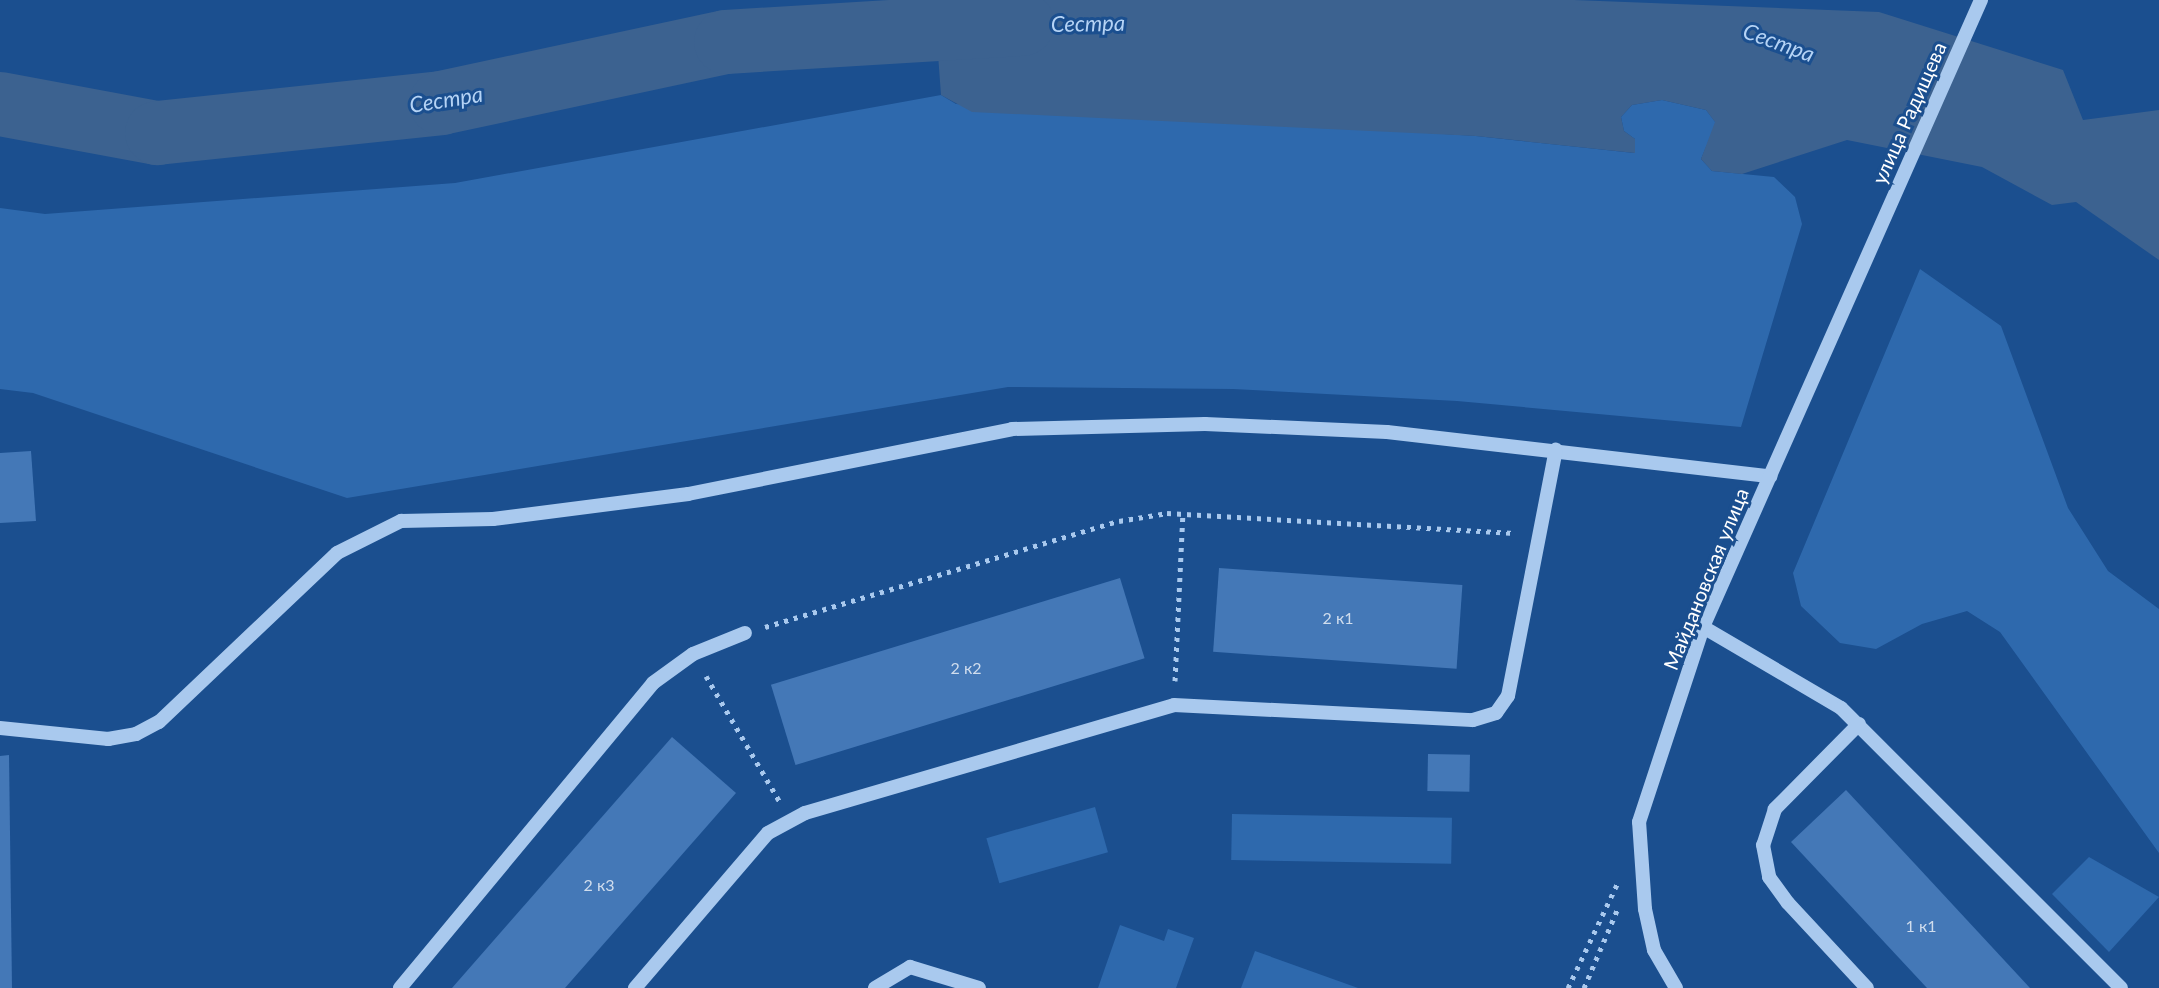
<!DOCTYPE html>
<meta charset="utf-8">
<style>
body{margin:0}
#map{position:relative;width:2159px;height:988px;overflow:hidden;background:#1b4f8f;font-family:Lato,sans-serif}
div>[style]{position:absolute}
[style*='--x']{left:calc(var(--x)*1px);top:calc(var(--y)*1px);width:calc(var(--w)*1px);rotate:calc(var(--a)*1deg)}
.green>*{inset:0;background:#2e69ad;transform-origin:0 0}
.water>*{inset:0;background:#3c6290}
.river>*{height:64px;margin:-32px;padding:0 32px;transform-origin:32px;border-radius:32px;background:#3c6290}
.building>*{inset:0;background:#4478b7;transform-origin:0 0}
.path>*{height:5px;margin-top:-2.5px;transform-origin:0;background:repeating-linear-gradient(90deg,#a9c9ee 0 4px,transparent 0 10px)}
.minor>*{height:14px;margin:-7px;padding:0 7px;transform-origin:7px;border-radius:7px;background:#a9c9ee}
span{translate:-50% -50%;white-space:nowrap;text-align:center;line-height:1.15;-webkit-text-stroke:6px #1b4f8f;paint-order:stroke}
.number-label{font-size:16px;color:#d0dded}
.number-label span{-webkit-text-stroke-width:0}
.street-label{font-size:20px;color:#fff}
.water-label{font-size:22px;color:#b5d3f5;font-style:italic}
</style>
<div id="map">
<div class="green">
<i style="clip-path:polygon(941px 95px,956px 104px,1476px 136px,1634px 153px,1635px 139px,1624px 131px,1621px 117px,1632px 105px,1662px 100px,1706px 110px,1716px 123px,1701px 159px,1712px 171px,1774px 177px,1795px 197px,1802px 224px,1741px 427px,1457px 401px,1233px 389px,1008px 387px,347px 498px,33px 393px,0 389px,0 208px,45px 214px,455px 183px)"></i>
<i style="clip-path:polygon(1920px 269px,2001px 326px,2068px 508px,2108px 571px,2159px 609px,2159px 853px,2000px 632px,1967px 611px,1922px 624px,1876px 649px,1840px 643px,1801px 606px,1793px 573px)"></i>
<i style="left:1095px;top:807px;width:47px;height:113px;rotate:74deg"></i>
<i style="left:1232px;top:814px;width:220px;height:46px;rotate:1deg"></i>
<i style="clip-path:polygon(2089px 857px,2159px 897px,2109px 952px,2052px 894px)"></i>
<i style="clip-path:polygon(1120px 925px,1164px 941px,1168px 929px,1194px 938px,1176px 988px,1098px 988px)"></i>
<i style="clip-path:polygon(1255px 951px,1358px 988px,1241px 988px)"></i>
</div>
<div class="water">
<i style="clip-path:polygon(934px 0,1574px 0,1879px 12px,2063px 70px,2083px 120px,2159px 110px,2159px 260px,2076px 202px,2052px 205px,1982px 167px,1847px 140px,1742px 174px,1712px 171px,1701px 159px,1715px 122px,1706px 110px,1662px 100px,1632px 105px,1621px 117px,1624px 131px,1635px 139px,1635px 153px,1476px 136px,972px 112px,941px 95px)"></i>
</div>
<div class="river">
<i style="--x:0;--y:104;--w:160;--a:10.5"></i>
<i style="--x:157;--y:133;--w:286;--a:-6"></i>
<i style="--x:441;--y:103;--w:291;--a:-12.1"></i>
<i style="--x:726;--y:42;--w:297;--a:-3.5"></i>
</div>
<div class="building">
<i style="clip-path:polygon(31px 451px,36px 521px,0 523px,0 453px)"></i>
<i style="left:1219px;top:568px;width:244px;height:84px;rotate:4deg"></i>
<i style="left:1120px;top:578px;width:84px;height:365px;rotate:73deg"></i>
<i style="clip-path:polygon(672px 737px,736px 793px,565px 988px,452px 988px)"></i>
<i style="left:1428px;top:754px;width:42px;height:37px;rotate:1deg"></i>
<i style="clip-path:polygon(9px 755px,12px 988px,0 988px,0 756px)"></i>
<i style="clip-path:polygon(1846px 790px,1915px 864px,2030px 988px,1927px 988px,1791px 842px)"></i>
</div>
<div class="path">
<i style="--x:765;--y:627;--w:370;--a:-16.7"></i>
<i style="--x:1119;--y:521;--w:49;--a:-9.5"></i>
<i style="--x:1167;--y:513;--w:348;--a:3.3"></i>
<i style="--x:706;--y:676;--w:146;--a:59.6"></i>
<i style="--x:1175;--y:681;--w:167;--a:-87.3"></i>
<i style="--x:1568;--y:988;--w:117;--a:-64.7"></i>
<i style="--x:1584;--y:988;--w:87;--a:-67"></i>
</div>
<div class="minor">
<i style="--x:1703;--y:627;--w:160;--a:30.4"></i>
<i style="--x:1841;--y:708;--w:396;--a:45"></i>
<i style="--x:1859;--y:724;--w:120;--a:134.7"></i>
<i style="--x:1775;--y:809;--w:38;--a:108"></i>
<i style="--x:1763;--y:845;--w:33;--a:79"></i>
<i style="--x:1769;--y:877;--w:32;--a:54"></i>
<i style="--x:1788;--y:903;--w:116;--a:47.1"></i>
<i style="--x:0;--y:728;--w:109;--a:5.8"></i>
<i style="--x:108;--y:739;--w:28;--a:-10"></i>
<i style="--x:136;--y:734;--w:26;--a:-28"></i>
<i style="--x:159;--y:722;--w:245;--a:-43.5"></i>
<i style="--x:337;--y:553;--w:72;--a:-26.6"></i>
<i style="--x:401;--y:521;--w:92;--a:-1.2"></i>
<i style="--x:493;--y:519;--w:197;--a:-7.3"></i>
<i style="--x:688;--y:494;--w:330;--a:-11.3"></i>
<i style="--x:1012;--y:429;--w:193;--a:-1.5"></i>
<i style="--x:1205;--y:424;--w:182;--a:2.5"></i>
<i style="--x:1387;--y:432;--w:386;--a:6.6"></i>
<i style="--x:400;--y:988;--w:396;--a:-50.3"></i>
<i style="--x:653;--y:683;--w:49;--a:-35.9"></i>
<i style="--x:693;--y:654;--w:56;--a:-22"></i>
<i style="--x:635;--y:988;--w:204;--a:-49.4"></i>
<i style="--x:768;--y:833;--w:42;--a:-28.4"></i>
<i style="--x:805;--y:813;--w:384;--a:-16.3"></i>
<i style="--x:1174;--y:705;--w:299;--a:2.9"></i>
<i style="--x:1473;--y:720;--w:24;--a:-17"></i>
<i style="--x:1496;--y:713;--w:21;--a:-55"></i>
<i style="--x:1508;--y:696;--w:251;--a:-79"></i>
<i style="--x:875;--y:988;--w:41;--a:-31"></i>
<i style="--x:910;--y:967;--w:72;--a:16.9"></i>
<i style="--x:1676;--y:988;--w:44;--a:-120.1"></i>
<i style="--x:1654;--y:950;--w:42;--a:-102.4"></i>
<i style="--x:1645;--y:909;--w:87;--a:-93.9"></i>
<i style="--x:1639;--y:822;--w:205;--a:-71.8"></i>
<i style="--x:1703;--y:627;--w:686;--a:-66.09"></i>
</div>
<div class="number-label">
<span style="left:1338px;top:618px">2 к1</span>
<span style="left:966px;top:668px">2 к2</span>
<span style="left:599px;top:885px">2 к3</span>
<span style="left:1921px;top:926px">1 к1</span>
</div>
<div class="street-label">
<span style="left:1909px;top:113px;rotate:-66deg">улица Радищева</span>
<span style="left:1706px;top:579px;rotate:-68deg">Майдановская улица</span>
</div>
<div class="water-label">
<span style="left:1088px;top:23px;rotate:-1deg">Сестра</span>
<span style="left:1779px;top:42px;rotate:20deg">Сестра</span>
<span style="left:446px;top:99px;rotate:-9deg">Сестра</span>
</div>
</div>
